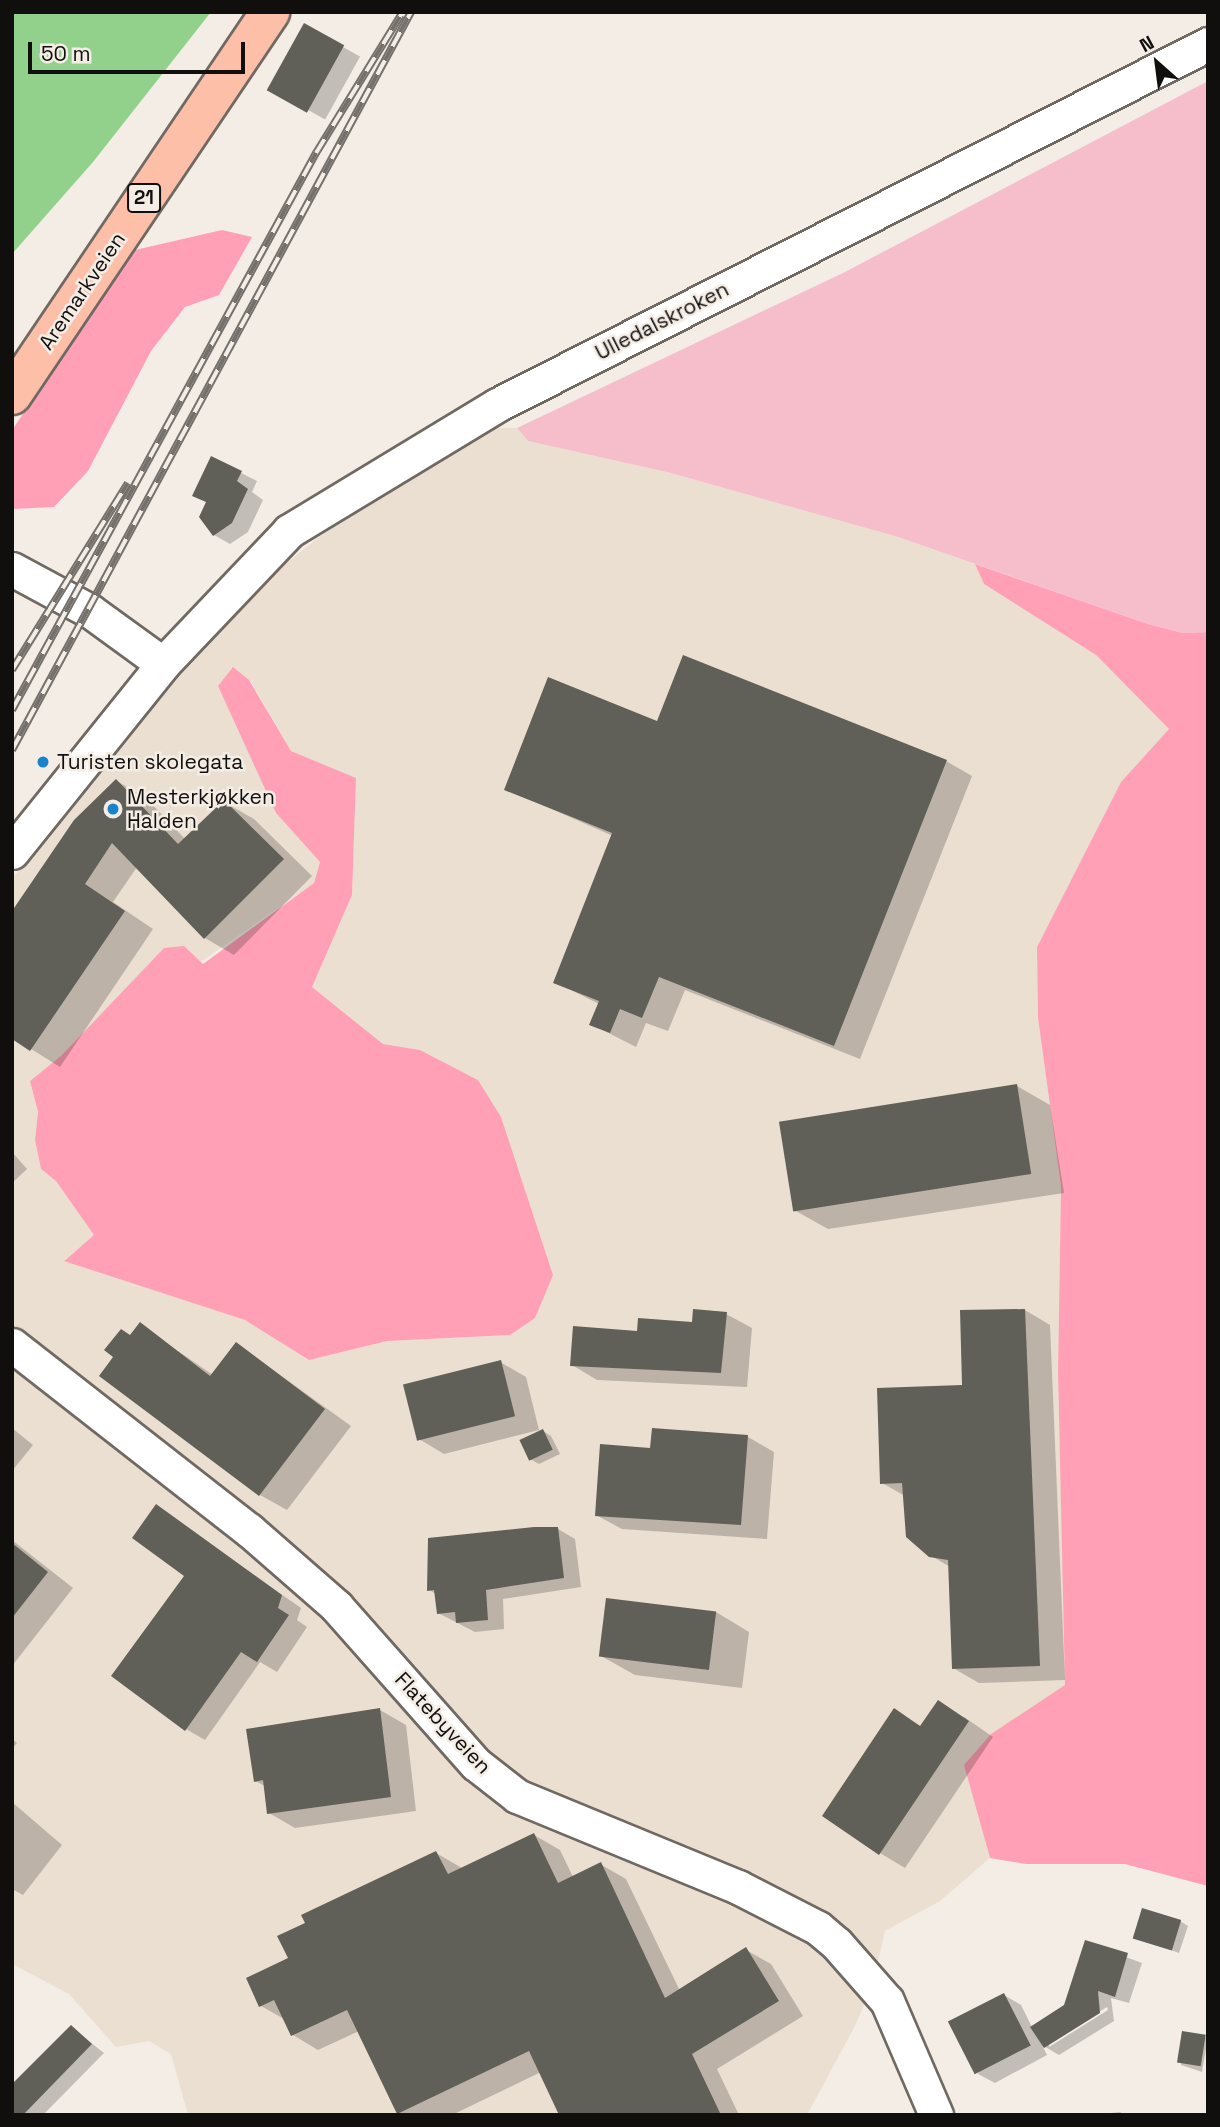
<!DOCTYPE html>
<meta charset="utf-8">
<style>
body{margin:0}
#map{position:relative;width:1220px;height:2127px;overflow:hidden;background:#f4ede5;font-family:"Space Grotesk",sans-serif}
div>[style]{position:absolute}
[style*='--x']{left:calc(var(--x)*1px);top:calc(var(--y)*1px);width:calc(var(--w)*1px);rotate:calc(var(--a)*1deg)}
.built>*{inset:0;background:#ebdfd1}
.green>*{inset:0;background:#f5beca}
.forest>*{inset:0;background:#ffa0b6}
.water>*{inset:0;background:#91d18c}
.shadow>*{inset:0;background:#0003;transform-origin:0 0}
.building>*{inset:0;background:#606058;transform-origin:0 0}
.roads{filter:drop-shadow(2px 0 #6f6962) drop-shadow(-2px 0 #6f6962) drop-shadow(0 2px #6f6962) drop-shadow(0 -2px #6f6962)}
.minor>*{height:33px;margin:-16.5px;padding:0 16.5px;transform-origin:16.5px;border-radius:16.5px;background:#fff}
.primary>*{height:38px;margin:-19px;padding:0 19px;transform-origin:19px;border-radius:19px;background:#febfa9}
.rail>*{height:8px;margin-top:-4px;transform-origin:0;background:repeating-linear-gradient(90deg,#f4ede5 0 16px,#74706b 0 32px);box-sizing:border-box;border-block:2px solid #74706b}
.dots>*{width:19px;height:19px;translate:-50% -50%;box-sizing:border-box;border:4px solid #f4ede5;border-radius:50%}
span{translate:-50% -50%;white-space:nowrap;text-align:center;line-height:1.15;-webkit-text-stroke:5px #f4ede5;paint-order:stroke}
.shield-label span{padding:2px 5px;background:#f4ede5;border:2px solid;border-radius:5px;-webkit-text-stroke-width:0}
.shield-label{font-size:19px;color:#110f0d;font-weight:700}
.street-label{font-size:21px;color:#110f0d}
.poi-label{font-size:21px;color:#110f0d}
.left{translate:0 -50%;text-align:left}
.frame{position:absolute;inset:0;border:14px solid #110f0d;pointer-events:none}
.north{position:absolute;left:1122px;top:28px;width:70px;height:70px;-webkit-text-stroke:5px #f4ede5;paint-order:stroke;rotate:332deg;font-size:19px;font-weight:700;line-height:28px;text-align:center;color:#110f0d}
.north::after{content:'';display:block;margin:auto;width:24px;height:32px;background:#110f0d;clip-path:polygon(50% 0,100% 100%,50% 72%,0 100%)}
.scale{position:absolute;left:28px;top:42px;width:217px;height:32px;box-sizing:border-box;border:4px solid #110f0d;border-top:0;padding-left:9px;font-size:21px;line-height:24px;white-space:nowrap;color:#110f0d;-webkit-text-stroke:5px #f4ede5;paint-order:stroke}
</style>
<div id="map">
<div class="built">
<i style="clip-path:polygon(evenodd,488px 428px,517px 428px,528px 441px,671px 473px,898px 537px,975px 564px,984px 584px,1096px 655px,1169px 729px,1121px 782px,1037px 947px,1038px 1018px,1061px 1186px,1058px 1372px,1066px 1685px,991px 1734px,964px 1765px,990px 1858px,940px 1901px,885px 1931px,873px 1983px,855px 2026px,807px 2115px,188px 2115px,171px 2054px,149px 2041px,116px 2047px,69px 1994px,12px 1964px,12px 879px,193px 654px,255px 588px,348px 514px,488px 428px,250px 680px,291px 751px,356px 778px,352px 895px,312px 987px,383px 1044px,420px 1050px,478px 1080px,501px 1118px,553px 1275px,510px 1335px,387px 1341px,309px 1360px,245px 1320px,64px 1260px,95px 1235px,56px 1181px,41px 1169px,35px 1140px,38px 1112px,30px 1081px,314px 883px,320px 862px,276px 813px,250px 680px)"></i>
</div>
<div class="green">
<i style="clip-path:polygon(1208px 81px,1208px 632px,1183px 633px,1148px 624px,898px 537px,671px 473px,528px 441px,517px 428px,843px 273px)"></i>
</div>
<div class="forest">
<i style="clip-path:polygon(222px 230px,252px 237px,219px 295px,185px 307px,151px 351px,88px 471px,54px 507px,12px 509px,12px 430px,135px 250px)"></i>
<i style="clip-path:polygon(975px 564px,1148px 624px,1183px 633px,1208px 632px,1208px 1886px,1125px 1864px,1026px 1864px,990px 1858px,964px 1765px,991px 1734px,1065px 1685px,1058px 1372px,1061px 1186px,1038px 1018px,1037px 947px,1121px 782px,1169px 729px,1096px 655px,984px 584px)"></i>
<i style="clip-path:polygon(233px 667px,249px 680px,291px 751px,356px 778px,352px 895px,312px 987px,383px 1044px,420px 1050px,478px 1080px,501px 1117px,553px 1275px,535px 1318px,510px 1335px,387px 1341px,309px 1360px,245px 1320px,64px 1261px,94px 1235px,56px 1181px,41px 1169px,35px 1140px,38px 1112px,30px 1081px,61px 1056px,164px 948px,184px 946px,203px 964px,314px 883px,320px 862px,276px 813px,218px 686px)"></i>
</div>
<div class="water">
<i style="clip-path:polygon(12px 12px,211px 12px,93px 162px,12px 254px)"></i>
</div>
<div class="shadow">
<i style="left:305px;top:26px;width:63px;height:72px;rotate:29deg"></i>
<i style="clip-path:polygon(212px 458px,257px 481px,252px 492px,263px 500px,248px 532px,230px 544px,214px 535px,208px 502px)"></i>
<i style="clip-path:polygon(658px 723px,946px 761px,972px 776px,860px 1059px,685px 990px,668px 1031px,646px 1023px,636px 1047px,591px 1024px,599px 1004px,555px 982px,613px 836px,506px 789px)"></i>
<i style="clip-path:polygon(117px 781px,146px 798px,185px 839px,224px 802px,254px 819px,312px 876px,234px 955px,205px 938px,137px 867px,113px 902px,153px 929px,60px 1067px,12px 1037px)"></i>
<i style="clip-path:polygon(1017px 1086px,1050px 1105px,1064px 1193px,828px 1229px,794px 1210px)"></i>
<i style="clip-path:polygon(12px 1152px,27px 1169px,12px 1183px)"></i>
<i style="clip-path:polygon(1025px 1310px,1050px 1325px,1065px 1680px,979px 1683px,953px 1668px,950px 1567px,930px 1555px,905px 1496px,882px 1483px)"></i>
<i style="clip-path:polygon(726px 1314px,752px 1328px,747px 1387px,597px 1380px,572px 1365px,639px 1333px,694px 1324px)"></i>
<i style="clip-path:polygon(140px 1325px,213px 1375px,237px 1344px,351px 1426px,287px 1510px,260px 1495px,131px 1337px)"></i>
<i style="clip-path:polygon(500px 1362px,526px 1377px,539px 1430px,444px 1454px,419px 1439px)"></i>
<i style="clip-path:polygon(12px 1428px,33px 1445px,12px 1471px)"></i>
<i style="clip-path:polygon(654px 1430px,748px 1437px,774px 1452px,767px 1539px,622px 1529px,596px 1515px,652px 1450px)"></i>
<i style="clip-path:polygon(543px 1431px,551px 1436px,560px 1454px,539px 1464px,530px 1459px)"></i>
<i style="clip-path:polygon(156px 1507px,301px 1608px,297px 1620px,307px 1627px,277px 1672px,260px 1662px,205px 1740px,186px 1729px,187px 1575px)"></i>
<i style="clip-path:polygon(558px 1529px,575px 1539px,581px 1587px,503px 1599px,504px 1629px,475px 1632px,438px 1613px,436px 1594px,429px 1590px)"></i>
<i style="clip-path:polygon(12px 1540px,73px 1588px,12px 1666px)"></i>
<i style="clip-path:polygon(716px 1612px,749px 1632px,742px 1688px,635px 1675px,601px 1656px)"></i>
<i style="clip-path:polygon(380px 1710px,406px 1725px,416px 1811px,295px 1828px,269px 1813px,265px 1786px,255px 1781px)"></i>
<i style="clip-path:polygon(894px 1711px,922px 1727px,964px 1717px,993px 1737px,905px 1868px,880px 1853px)"></i>
<i style="clip-path:polygon(12px 1739px,17px 1743px,12px 1749px)"></i>
<i style="clip-path:polygon(12px 1802px,62px 1845px,23px 1895px,12px 1889px)"></i>
<i style="clip-path:polygon(534px 1835px,560px 1850px,573px 1877px,600px 1864px,626px 1879px,680px 1991px,746px 1950px,771px 1964px,803px 2016px,717px 2069px,739px 2115px,561px 2115px,541px 2072px,452px 2115px,401px 2115px,359px 2031px,318px 2050px,293px 2035px,286px 2020px,261px 2006px,290px 1959px,436px 1853px,462px 1868px)"></i>
<i style="clip-path:polygon(1180px 1921px,1188px 1926px,1179px 1953px,1134px 1937px)"></i>
<i style="clip-path:polygon(evenodd,1086px 1942px,1142px 1963px,1129px 2003px,1111px 1998px,1114px 2021px,1059px 2055px,1042px 2045px,1047px 2055px,995px 2083px,978px 2074px,1004px 1995px,1021px 2005px,1032px 2027px,1065px 2007px,1086px 1942px,1107px 2007px,1108px 2010px,1049px 2047px,1049px 2043px,1107px 2007px)"></i>
<i style="clip-path:polygon(71px 2027px,104px 2053px,43px 2115px,12px 2115px)"></i>
<i style="clip-path:polygon(1183px 2033px,1208px 2038px,1202px 2072px,1181px 2065px)"></i>
<i style="clip-path:polygon(1120px 2112px,1125px 2115px,1093px 2115px)"></i>
</div>
<div class="building">
<i style="left:304px;top:23px;width:46px;height:77px;rotate:29deg"></i>
<i style="clip-path:polygon(211px 456px,242px 471px,237px 481px,248px 489px,232px 523px,213px 536px,199px 517px,206px 502px,192px 496px)"></i>
<i style="clip-path:polygon(683px 655px,947px 760px,834px 1046px,659px 977px,642px 1018px,620px 1009px,610px 1033px,589px 1025px,599px 1001px,553px 983px,612px 833px,504px 790px,548px 677px,657px 721px)"></i>
<i style="clip-path:polygon(116px 779px,178px 844px,224px 800px,284px 859px,204px 939px,112px 843px,85px 884px,125px 911px,30px 1051px,12px 1039px,12px 911px,74px 820px)"></i>
<i style="left:1017px;top:1084px;width:91px;height:241px;rotate:81deg"></i>
<i style="clip-path:polygon(693px 1309px,727px 1312px,721px 1373px,570px 1366px,573px 1326px,637px 1331px,638px 1318px,692px 1322px)"></i>
<i style="clip-path:polygon(1025px 1309px,1040px 1666px,952px 1669px,948px 1560px,929px 1557px,906px 1537px,902px 1483px,880px 1484px,877px 1388px,962px 1385px,960px 1310px)"></i>
<i style="clip-path:polygon(140px 1322px,210px 1376px,236px 1342px,325px 1409px,259px 1496px,99px 1376px,113px 1357px,104px 1350px,121px 1329px,130px 1335px)"></i>
<i style="left:501px;top:1360px;width:58px;height:101px;rotate:76deg"></i>
<i style="clip-path:polygon(652px 1428px,748px 1435px,741px 1525px,595px 1516px,600px 1444px,650px 1448px)"></i>
<i style="left:543px;top:1429px;width:23px;height:26px;rotate:65deg"></i>
<i style="clip-path:polygon(156px 1504px,282px 1595px,278px 1608px,289px 1615px,257px 1662px,241px 1652px,185px 1731px,111px 1676px,184px 1576px,132px 1538px)"></i>
<i style="clip-path:polygon(534px 1527px,558px 1527px,564px 1578px,486px 1590px,488px 1620px,456px 1623px,455px 1612px,437px 1614px,434px 1590px,427px 1591px,428px 1538px)"></i>
<i style="clip-path:polygon(12px 1543px,48px 1572px,12px 1618px)"></i>
<i style="left:606px;top:1598px;width:111px;height:59px;rotate:7deg"></i>
<i style="clip-path:polygon(938px 1700px,969px 1721px,879px 1855px,822px 1816px,894px 1708px,920px 1726px)"></i>
<i style="clip-path:polygon(380px 1708px,391px 1797px,267px 1814px,263px 1780px,254px 1782px,246px 1729px)"></i>
<i style="clip-path:polygon(534px 1833px,558px 1883px,601px 1862px,665px 1998px,746px 1947px,779px 2001px,692px 2054px,721px 2115px,559px 2115px,529px 2051px,397px 2114px,347px 2010px,291px 2036px,274px 2000px,259px 2007px,246px 1978px,288px 1958px,277px 1936px,305px 1923px,301px 1915px,436px 1851px,448px 1874px)"></i>
<i style="left:1142px;top:1908px;width:41px;height:32px;rotate:17deg"></i>
<i style="clip-path:polygon(1085px 1940px,1128px 1953px,1115px 1997px,1098px 1991px,1100px 2013px,1044px 2048px,1030px 2027px,1064px 2005px)"></i>
<i style="left:1004px;top:1993px;width:59px;height:63px;rotate:63deg"></i>
<i style="clip-path:polygon(71px 2025px,92px 2044px,23px 2115px,12px 2115px,12px 2084px)"></i>
<i style="left:1182px;top:2031px;width:24px;height:32px;rotate:9deg"></i>
</div>
<div class="roads">
<div class="minor">
<i style="--x:12;--y:569;--w:89;--a:28.3"></i>
<i style="--x:90;--y:611;--w:90;--a:36"></i>
<i style="--x:12;--y:852;--w:241;--a:-51.2"></i>
<i style="--x:163;--y:664;--w:183;--a:-46.5"></i>
<i style="--x:289;--y:531;--w:243;--a:-31.2"></i>
<i style="--x:497;--y:405;--w:797;--a:-26.92"></i>
<i style="--x:12;--y:1345;--w:301;--a:38"></i>
<i style="--x:249;--y:1530;--w:116;--a:41.1"></i>
<i style="--x:336;--y:1606;--w:211;--a:48.5"></i>
<i style="--x:476;--y:1764;--w:52;--a:38"></i>
<i style="--x:517;--y:1796;--w:239;--a:22.4"></i>
<i style="--x:738;--y:1887;--w:90;--a:27.1"></i>
<i style="--x:818;--y:1928;--w:23;--a:40"></i>
<i style="--x:836;--y:1943;--w:77;--a:48.7"></i>
<i style="--x:887;--y:2001;--w:124;--a:66.7"></i>
</div>
<div class="primary">
<i style="--x:12;--y:395;--w:462;--a:-56"></i>
</div>
</div>
<div class="rail">
<i style="--x:12;--y:670;--w:220;--a:-58.2"></i>
<i style="--x:12;--y:710;--w:635;--a:-61.38"></i>
<i style="--x:316;--y:153;--w:162;--a:-58.4"></i>
<i style="--x:12;--y:750;--w:839;--a:-61.6"></i>
</div>
<div class="dots">
<i style="left:43px;top:762px;background:#1883cd"></i>
<i style="left:113px;top:809px;background:#1883cd"></i>
</div>
<div class="shield-label">
<span style="left:144px;top:198px">21</span>
</div>
<div class="street-label">
<span style="left:82px;top:291px;rotate:-56deg">Aremarkveien</span>
<span style="left:662px;top:321px;rotate:-27deg">Ulledalskroken</span>
<span style="left:443px;top:1723px;rotate:47deg">Flatebyveien</span>
</div>
<div class="poi-label">
<span class="left" style="left:57px;top:762px">Turisten skolegata</span>
<span class="left" style="left:127px;top:809px">Mesterkjøkken<br>Halden</span>
</div>
<div class="frame"></div>
<div class="north">N</div>
<div class="scale">50 m</div>
</div>
